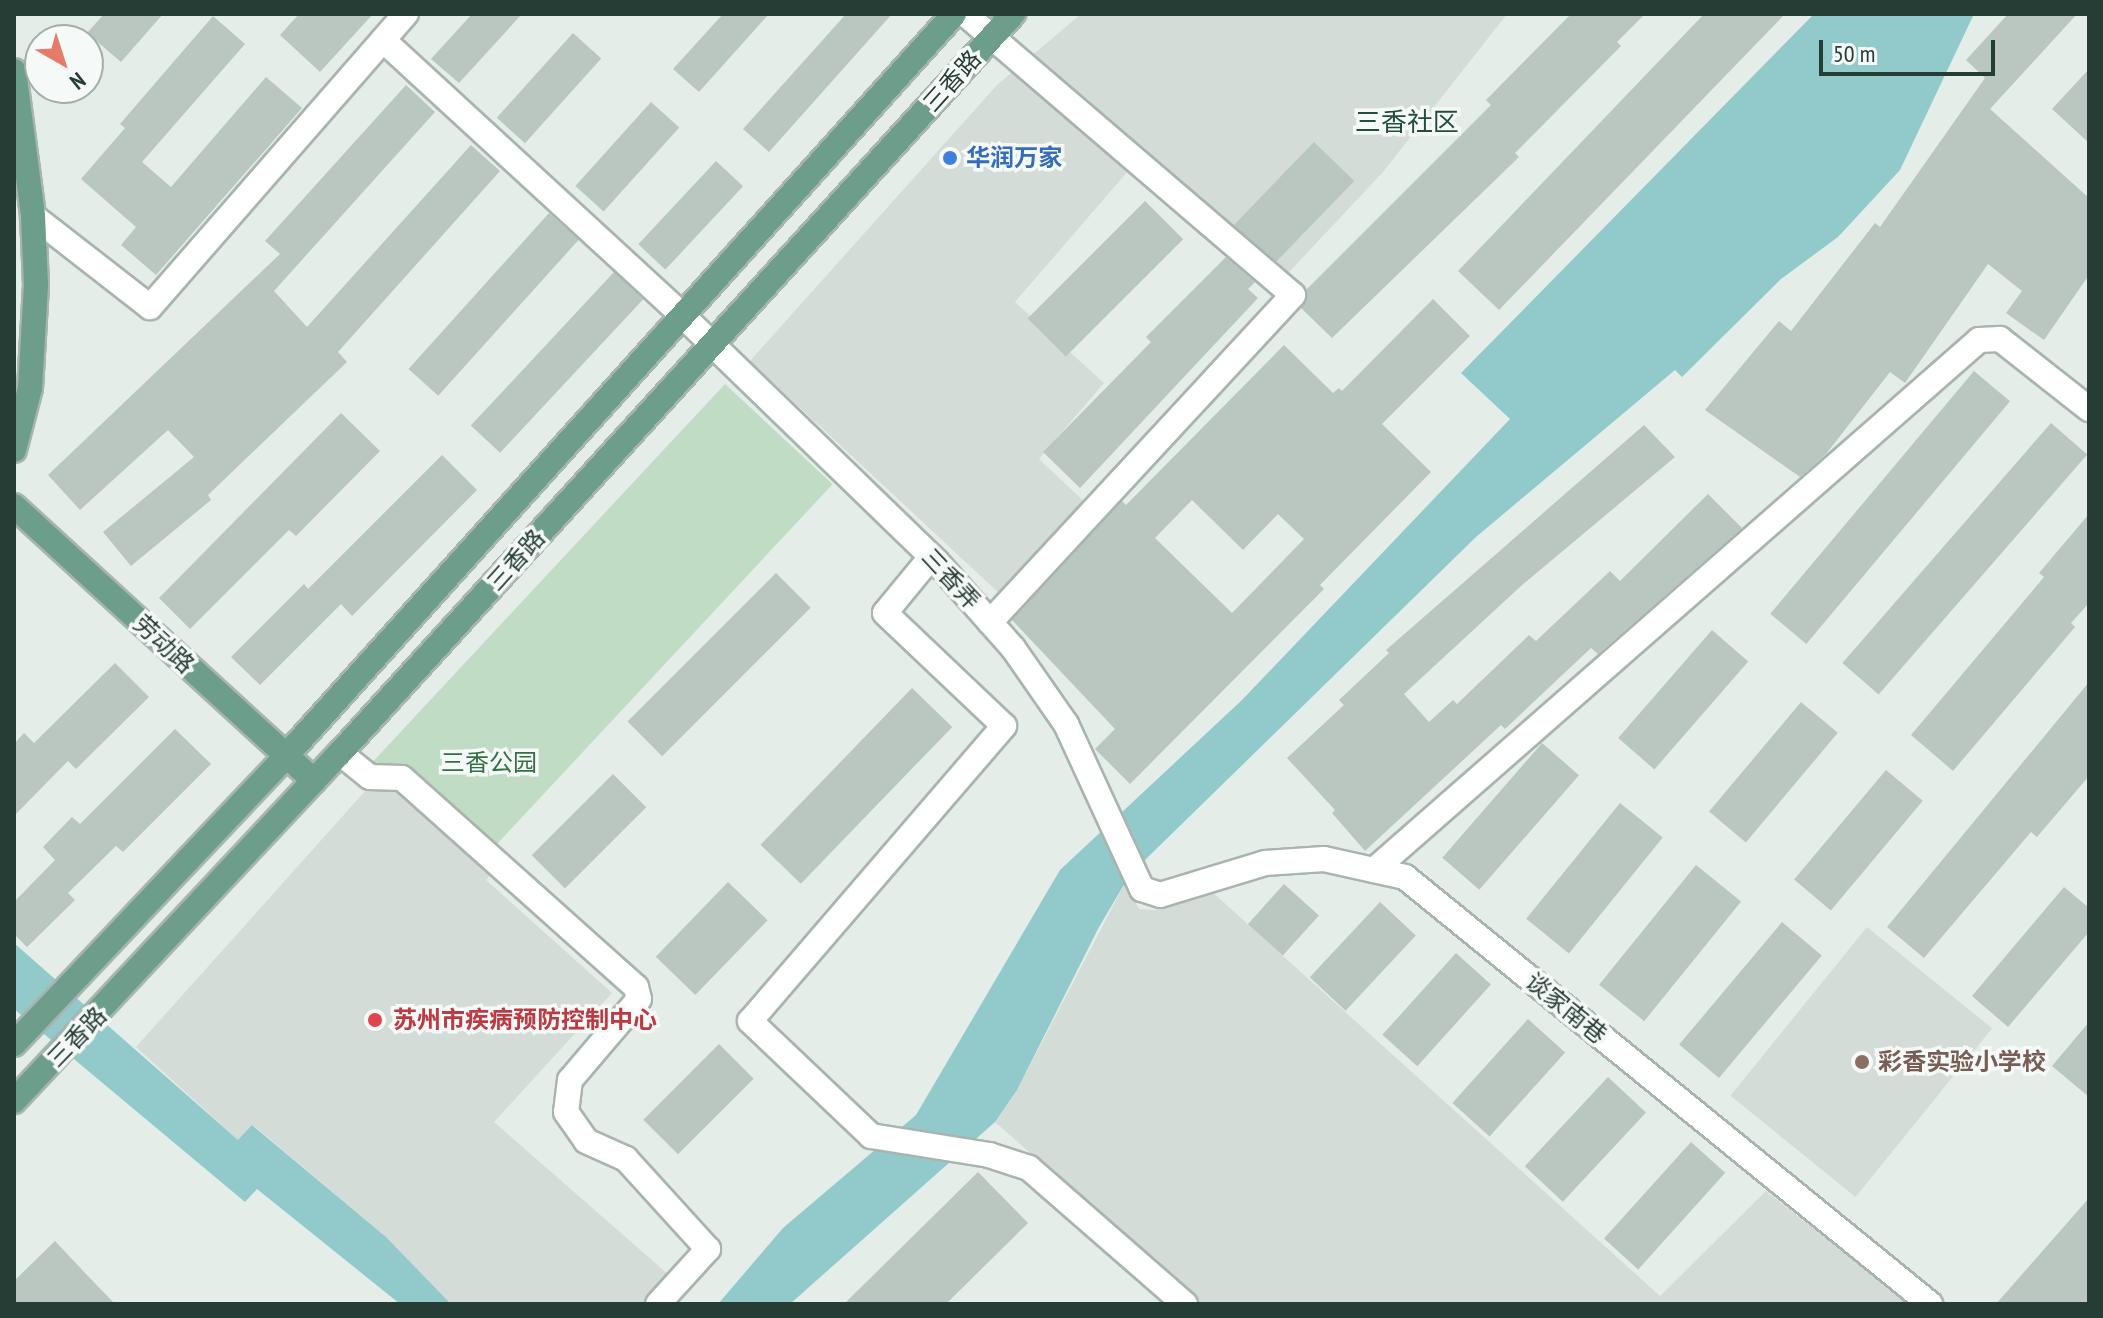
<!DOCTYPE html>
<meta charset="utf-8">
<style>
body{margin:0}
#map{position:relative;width:2103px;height:1318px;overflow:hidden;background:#e5ede8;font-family:"PT Sans Narrow","Noto Sans SC",sans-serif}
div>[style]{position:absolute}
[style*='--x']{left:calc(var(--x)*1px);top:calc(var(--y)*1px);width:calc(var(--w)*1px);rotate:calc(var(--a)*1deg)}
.built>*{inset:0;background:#d3dcd7;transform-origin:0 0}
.green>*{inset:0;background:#c0dcc4;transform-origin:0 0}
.water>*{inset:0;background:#92cacc}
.building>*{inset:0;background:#bac7c1;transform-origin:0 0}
.roads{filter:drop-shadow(2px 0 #a8b5ae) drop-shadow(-2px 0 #a8b5ae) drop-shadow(0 2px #a8b5ae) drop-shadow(0 -2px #a8b5ae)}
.minor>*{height:24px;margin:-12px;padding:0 12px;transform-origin:12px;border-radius:12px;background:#fff}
.major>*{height:24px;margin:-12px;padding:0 12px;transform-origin:12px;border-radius:12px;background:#6d9e8c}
.dots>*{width:22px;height:22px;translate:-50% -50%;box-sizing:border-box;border:4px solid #f5f9f7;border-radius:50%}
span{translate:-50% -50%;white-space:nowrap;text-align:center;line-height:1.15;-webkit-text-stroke:7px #f5f9f7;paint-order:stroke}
.street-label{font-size:24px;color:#253d34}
.shop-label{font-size:24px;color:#366cbe;font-weight:700}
.left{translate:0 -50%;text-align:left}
.park-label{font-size:24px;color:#337044}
.health-label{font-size:24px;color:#be3a42;font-weight:700}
.education-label{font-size:24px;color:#785e54;font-weight:700}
.neighbourhood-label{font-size:26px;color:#234e3f}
.frame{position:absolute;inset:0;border:16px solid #253d34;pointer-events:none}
.north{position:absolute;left:24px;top:24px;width:80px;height:80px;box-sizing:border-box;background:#f5f9f7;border:2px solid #a2aea9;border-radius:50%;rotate:141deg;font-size:22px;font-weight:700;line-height:32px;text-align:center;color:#253d34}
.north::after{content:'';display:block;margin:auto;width:28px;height:36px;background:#e67b6a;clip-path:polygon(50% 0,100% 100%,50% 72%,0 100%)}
.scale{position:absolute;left:1819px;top:40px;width:176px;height:36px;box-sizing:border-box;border:4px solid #253d34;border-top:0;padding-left:10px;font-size:24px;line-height:28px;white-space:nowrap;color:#253d34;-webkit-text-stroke:6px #f5f9f7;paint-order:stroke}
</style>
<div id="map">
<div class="built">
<i style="clip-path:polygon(1081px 14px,1507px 14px,1383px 172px,1276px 286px,1135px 163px,1015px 302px,1104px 383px,1039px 459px,1089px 506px,1001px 595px,750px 361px,997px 85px)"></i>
<i style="clip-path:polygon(383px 771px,496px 868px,486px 880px,612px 993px,494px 1122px,669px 1275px,644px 1304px,451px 1304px,386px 1237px,253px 1125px,239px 1141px,136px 1047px)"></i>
<i style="clip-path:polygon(1125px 883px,1139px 909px,1155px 910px,1210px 890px,1660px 1296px,1766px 1191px,1909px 1304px,1201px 1304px,995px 1122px,1017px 1090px)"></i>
<i style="left:1867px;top:927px;width:161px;height:217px;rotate:39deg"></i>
</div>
<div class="green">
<i style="left:725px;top:384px;width:147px;height:516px;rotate:43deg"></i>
</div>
<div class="water">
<i style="clip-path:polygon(1814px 14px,1974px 14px,1900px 170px,1838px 237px,1781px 279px,1682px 377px,1675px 370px,1476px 537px,1148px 857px,1125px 883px,1099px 927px,1017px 1090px,995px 1122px,790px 1304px,718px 1304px,783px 1228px,916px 1115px,1060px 870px,1242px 700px,1510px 419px,1461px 373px)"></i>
<i style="clip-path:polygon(14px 943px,238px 1140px,252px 1125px,386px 1237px,451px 1304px,400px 1304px,257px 1189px,245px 1202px,14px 1009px)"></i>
</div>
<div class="building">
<i style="clip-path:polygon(104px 14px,163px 14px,121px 62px,87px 33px)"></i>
<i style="clip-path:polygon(299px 14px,373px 14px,320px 72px,280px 35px)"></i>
<i style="clip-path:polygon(472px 14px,522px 14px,459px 83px,431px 59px)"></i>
<i style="clip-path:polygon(723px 14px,769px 14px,699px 92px,673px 69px)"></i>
<i style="clip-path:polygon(846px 14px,892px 14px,769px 152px,743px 129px)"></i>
<i style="clip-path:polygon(1571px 14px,1645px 14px,1617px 42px,1621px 46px,1515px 153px,1519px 157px,1332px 338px,1301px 308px,1307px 289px,1491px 105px,1486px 100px)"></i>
<i style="clip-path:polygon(1704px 14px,1785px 14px,1499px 310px,1458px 271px)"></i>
<i style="clip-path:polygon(2008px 14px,2077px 14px,1990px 109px,2089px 198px,2089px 275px,2044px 340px,2006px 313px,2022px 291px,1988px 264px,1905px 383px,1890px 372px,1826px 454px,1800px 477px,1705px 410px,1779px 321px,1791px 331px,1875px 223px,1880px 227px,1985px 78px,1966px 60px)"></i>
<i style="clip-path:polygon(213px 16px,245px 44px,142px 162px,171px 187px,266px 77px,302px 108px,156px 275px,121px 245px,136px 227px,81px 179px,125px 128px,120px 124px)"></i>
<i style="left:573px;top:33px;width:38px;height:114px;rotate:42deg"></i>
<i style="clip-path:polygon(2089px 69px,2089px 143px,2052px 109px)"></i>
<i style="clip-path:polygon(406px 85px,435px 112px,274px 291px,307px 327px,471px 145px,500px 171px,338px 352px,347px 362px,208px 495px,211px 500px,131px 566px,103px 532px,194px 457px,168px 430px,80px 510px,48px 475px,280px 254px,265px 241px)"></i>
<i style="left:651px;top:102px;width:38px;height:113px;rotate:42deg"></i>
<i style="left:1314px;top:142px;width:56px;height:115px;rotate:44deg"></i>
<i style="left:716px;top:161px;width:37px;height:114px;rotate:43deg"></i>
<i style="left:1145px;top:201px;width:54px;height:166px;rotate:45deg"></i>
<i style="left:549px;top:213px;width:40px;height:210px;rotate:42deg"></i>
<i style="clip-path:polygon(1226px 257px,1255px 282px,1248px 289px,1258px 298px,1080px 488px,1043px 452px,1151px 342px,1146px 337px)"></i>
<i style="left:614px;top:272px;width:40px;height:210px;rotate:43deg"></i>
<i style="clip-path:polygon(evenodd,1433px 299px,1470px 336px,1382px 424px,1431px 472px,1320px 585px,1324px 589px,1130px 784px,1095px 749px,1115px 729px,1012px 620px,1122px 501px,1126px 505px,1284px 345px,1333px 393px,1339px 388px,1342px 391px,1433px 299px,1192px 500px,1243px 550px,1278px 514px,1304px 539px,1232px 613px,1155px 538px,1192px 500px)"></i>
<i style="left:1974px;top:371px;width:47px;height:317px;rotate:40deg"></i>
<i style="clip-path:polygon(341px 413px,380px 451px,296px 536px,289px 530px,190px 629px,159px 598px)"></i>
<i style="left:2051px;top:423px;width:48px;height:318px;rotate:41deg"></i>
<i style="clip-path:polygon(1644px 425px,1675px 457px,1521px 586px,1404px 694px,1429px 722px,1453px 700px,1457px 704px,1529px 635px,1536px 641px,1610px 571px,1620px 581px,1708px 494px,1742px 528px,1598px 654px,1591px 648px,1505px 729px,1501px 725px,1365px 851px,1332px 813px,1335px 810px,1287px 758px,1344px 705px,1339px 700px,1389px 653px,1386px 650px)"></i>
<i style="clip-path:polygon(442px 455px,477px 490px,352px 616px,341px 604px,260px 685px,231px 657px,304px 584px,308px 589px)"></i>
<i style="clip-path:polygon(2089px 514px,2089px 603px,2071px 623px,2075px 627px,1953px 771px,1911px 735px,2044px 577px,2039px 573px)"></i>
<i style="left:776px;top:573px;width:49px;height:210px;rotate:45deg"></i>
<i style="left:1712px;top:630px;width:48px;height:143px;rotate:41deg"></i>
<i style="clip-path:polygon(115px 663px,149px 697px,76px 769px,68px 761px,14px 816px,14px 744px,24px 733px,34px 743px)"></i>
<i style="clip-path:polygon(2089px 682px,2089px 776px,2037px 837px,2031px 832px,1924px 958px,1887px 927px)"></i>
<i style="left:912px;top:688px;width:56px;height:218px;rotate:44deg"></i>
<i style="left:1801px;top:702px;width:48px;height:143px;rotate:40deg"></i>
<i style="clip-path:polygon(175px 729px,211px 764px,123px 852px,116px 846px,68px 893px,75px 900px,27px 947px,14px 934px,14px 902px,55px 860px,43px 847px,72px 817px,80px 824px)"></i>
<i style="left:1542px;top:743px;width:49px;height:152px;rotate:41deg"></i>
<i style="left:1886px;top:770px;width:48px;height:143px;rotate:40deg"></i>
<i style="left:613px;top:774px;width:47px;height:115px;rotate:45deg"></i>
<i style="left:1620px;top:803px;width:55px;height:149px;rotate:39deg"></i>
<i style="left:1696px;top:865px;width:58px;height:154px;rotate:39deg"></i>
<i style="left:728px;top:882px;width:55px;height:104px;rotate:44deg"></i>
<i style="left:1284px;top:884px;width:47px;height:54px;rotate:42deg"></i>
<i style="clip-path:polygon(2064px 887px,2089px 908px,2089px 932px,2008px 1027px,1972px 996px)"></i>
<i style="left:1380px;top:902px;width:49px;height:103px;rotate:43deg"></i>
<i style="left:1782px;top:922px;width:52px;height:160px;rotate:40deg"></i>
<i style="left:1456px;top:953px;width:47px;height:110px;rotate:42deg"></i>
<i style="left:1528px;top:1019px;width:50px;height:113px;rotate:42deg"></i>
<i style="clip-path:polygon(2089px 1022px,2089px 1097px,2052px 1066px)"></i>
<i style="left:719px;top:1044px;width:49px;height:107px;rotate:45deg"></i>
<i style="left:1608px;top:1077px;width:52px;height:122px;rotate:43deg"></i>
<i style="left:1691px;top:1142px;width:46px;height:130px;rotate:42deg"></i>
<i style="clip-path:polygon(978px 1172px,1028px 1223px,946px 1304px,844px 1304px)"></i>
<i style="clip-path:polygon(2089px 1198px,2089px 1304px,1996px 1304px)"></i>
<i style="clip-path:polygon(55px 1241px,86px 1274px,115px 1304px,14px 1304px,14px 1281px)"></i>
</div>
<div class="roads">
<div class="minor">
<i style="--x:965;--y:14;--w:432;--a:40.6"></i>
<i style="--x:1293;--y:295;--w:446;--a:132.8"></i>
<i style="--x:383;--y:40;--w:406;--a:42.6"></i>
<i style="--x:682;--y:315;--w:354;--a:44.1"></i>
<i style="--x:936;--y:561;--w:116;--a:48.5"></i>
<i style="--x:1013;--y:648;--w:93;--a:55.1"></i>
<i style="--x:1066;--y:724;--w:182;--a:65.3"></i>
<i style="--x:1142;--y:889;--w:19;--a:18"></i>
<i style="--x:1160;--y:895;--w:110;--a:-16.9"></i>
<i style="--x:1265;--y:863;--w:59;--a:-3.9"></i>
<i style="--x:1324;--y:859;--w:83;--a:12.5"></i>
<i style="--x:1405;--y:877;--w:677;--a:39.12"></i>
<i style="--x:33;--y:216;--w:148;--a:37.9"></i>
<i style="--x:150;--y:307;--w:389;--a:-48.9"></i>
<i style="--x:931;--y:557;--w:72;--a:129.4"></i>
<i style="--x:885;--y:613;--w:164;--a:43.5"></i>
<i style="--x:1004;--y:726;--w:389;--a:130.7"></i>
<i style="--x:750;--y:1021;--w:167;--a:43.5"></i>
<i style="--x:871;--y:1136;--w:120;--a:9.1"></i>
<i style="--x:989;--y:1155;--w:42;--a:18"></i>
<i style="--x:1029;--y:1168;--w:207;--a:41.1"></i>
<i style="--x:340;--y:753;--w:38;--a:39"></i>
<i style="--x:370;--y:777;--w:32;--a:2"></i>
<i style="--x:402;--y:778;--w:314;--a:41.8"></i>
<i style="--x:636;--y:987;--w:12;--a:76"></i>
<i style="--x:639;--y:999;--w:106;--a:130.4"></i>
<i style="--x:570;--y:1080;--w:32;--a:97"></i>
<i style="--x:566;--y:1112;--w:35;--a:55"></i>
<i style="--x:586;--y:1141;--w:44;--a:24.2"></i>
<i style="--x:626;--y:1159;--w:122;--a:47.7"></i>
<i style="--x:708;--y:1249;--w:74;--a:132.3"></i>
<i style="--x:1374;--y:870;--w:804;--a:-41.22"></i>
<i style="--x:1979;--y:340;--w:21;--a:-3"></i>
<i style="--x:2000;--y:339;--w:113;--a:38.2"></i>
</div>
<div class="major">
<i style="--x:14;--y:71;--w:146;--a:82.5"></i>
<i style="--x:33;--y:216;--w:69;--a:87.5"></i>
<i style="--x:36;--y:285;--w:103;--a:93.3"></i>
<i style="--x:30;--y:388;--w:64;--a:104.5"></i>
<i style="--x:14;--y:506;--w:407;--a:42.5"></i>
<i style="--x:14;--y:1044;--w:396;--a:-46.6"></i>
<i style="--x:286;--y:756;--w:998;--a:-48"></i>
<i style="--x:14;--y:1101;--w:477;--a:-46.9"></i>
<i style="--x:340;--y:753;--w:1000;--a:-47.68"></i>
</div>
</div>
<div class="dots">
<i style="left:950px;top:158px;background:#3f7fe0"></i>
<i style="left:375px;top:1020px;background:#e0444e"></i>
<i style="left:1862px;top:1062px;background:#8d6e63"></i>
</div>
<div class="street-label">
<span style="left:952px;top:81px;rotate:-48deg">三香路</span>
<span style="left:516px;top:560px;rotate:-48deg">三香路</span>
<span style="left:951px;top:579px;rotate:47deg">三香弄</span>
<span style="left:164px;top:644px;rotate:43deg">劳动路</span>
<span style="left:1566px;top:1008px;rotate:39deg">谈家南巷</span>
<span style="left:77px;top:1037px;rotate:-46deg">三香路</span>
</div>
<div class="shop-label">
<span class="left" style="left:966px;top:158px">华润万家</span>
</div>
<div class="park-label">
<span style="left:489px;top:763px">三香公园</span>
</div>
<div class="health-label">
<span class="left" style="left:393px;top:1020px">苏州市疾病预防控制中心</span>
</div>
<div class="education-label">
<span class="left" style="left:1878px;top:1062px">彩香实验小学校</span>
</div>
<div class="neighbourhood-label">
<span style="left:1407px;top:122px">三香社区</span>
</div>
<div class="frame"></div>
<div class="north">N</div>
<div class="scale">50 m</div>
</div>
